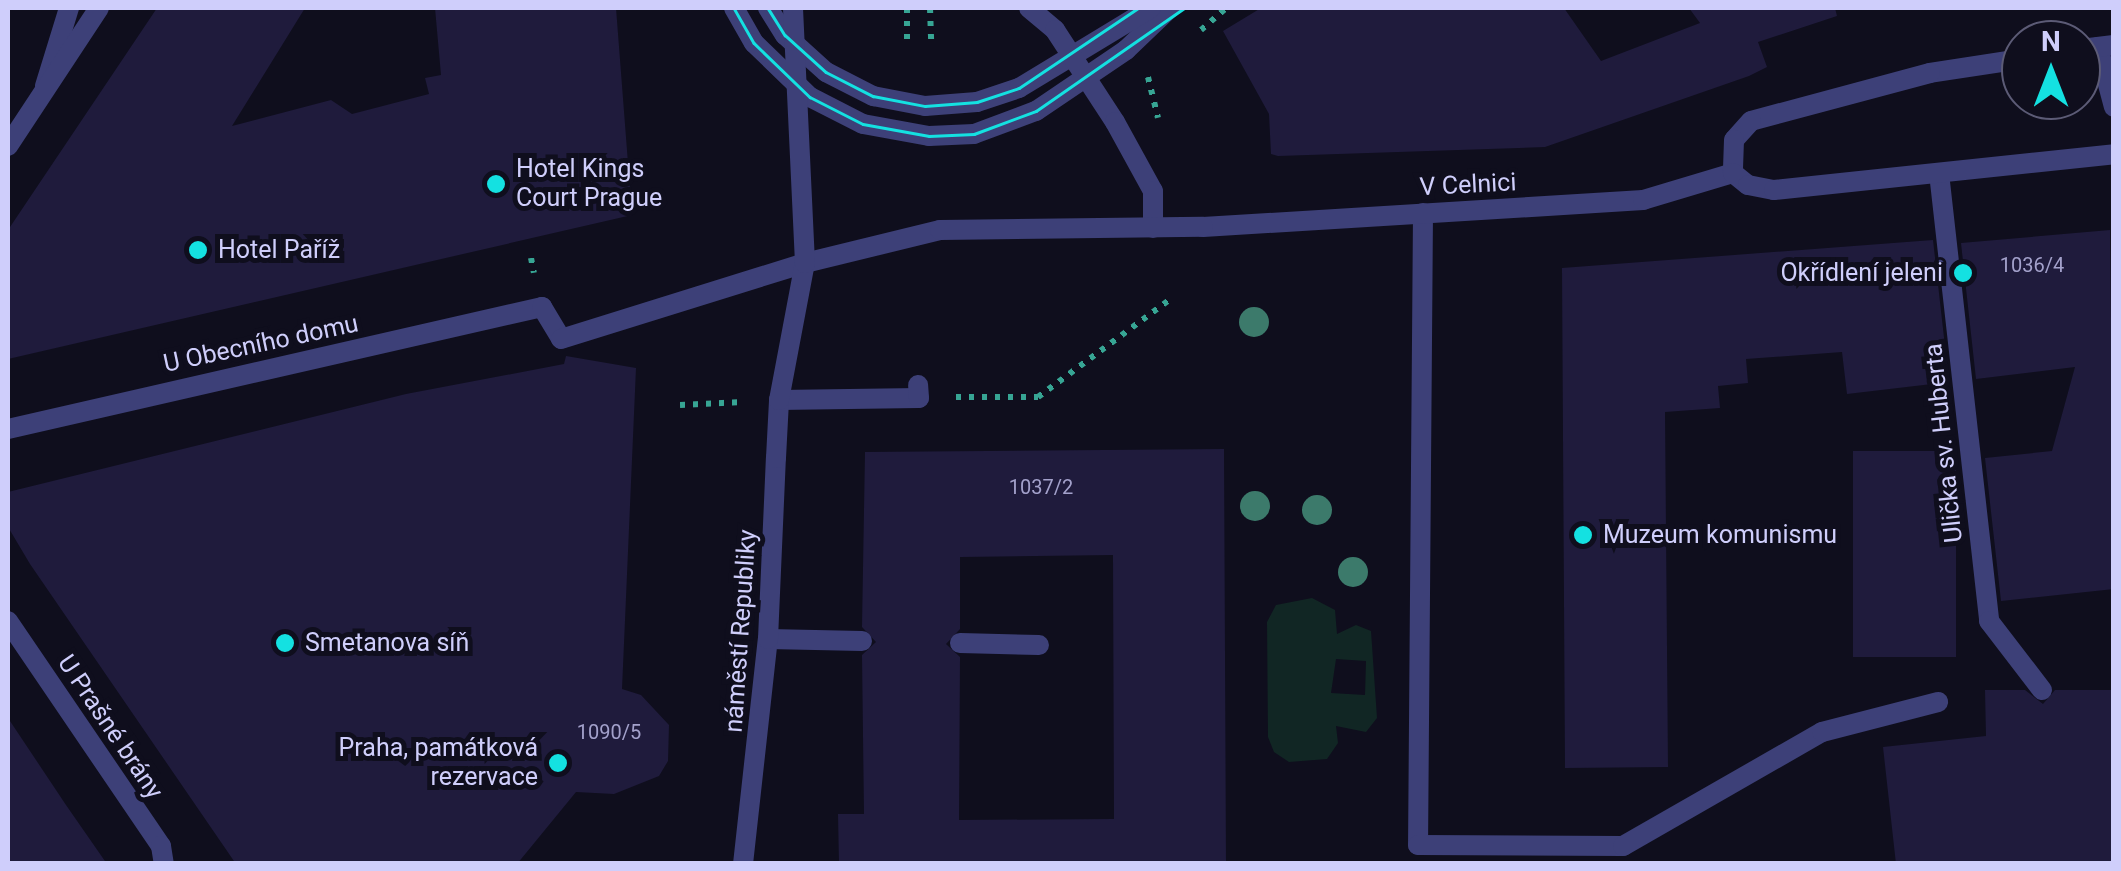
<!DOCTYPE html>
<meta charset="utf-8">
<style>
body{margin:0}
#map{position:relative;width:2121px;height:871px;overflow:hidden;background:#0f0e1d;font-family:Roboto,sans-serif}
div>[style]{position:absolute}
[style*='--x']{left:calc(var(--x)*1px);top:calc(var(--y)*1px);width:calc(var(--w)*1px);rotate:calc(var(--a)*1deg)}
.green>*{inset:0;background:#112624}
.building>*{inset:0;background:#1f1b3c;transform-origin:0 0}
.path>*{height:6px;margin-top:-3px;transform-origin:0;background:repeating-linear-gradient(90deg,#37a594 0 5px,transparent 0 13px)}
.lane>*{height:20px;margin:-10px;padding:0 10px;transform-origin:10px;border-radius:10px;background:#3d4078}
.street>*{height:20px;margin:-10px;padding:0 10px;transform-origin:10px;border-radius:10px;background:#3d4078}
.tram>*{height:2.5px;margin:-1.25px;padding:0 1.25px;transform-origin:1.25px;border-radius:1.25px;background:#14e1e1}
.trees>*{width:30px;height:30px;margin:-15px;border-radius:50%;background:#3c7a6b}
.dots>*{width:28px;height:28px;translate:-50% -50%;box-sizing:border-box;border:5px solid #0f0e1d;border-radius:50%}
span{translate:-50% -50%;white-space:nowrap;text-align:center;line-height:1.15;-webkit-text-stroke:10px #0f0e1d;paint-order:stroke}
.number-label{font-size:20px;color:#a3a1cb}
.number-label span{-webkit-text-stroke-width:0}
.poi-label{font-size:25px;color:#cfcefb}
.left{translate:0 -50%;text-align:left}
.right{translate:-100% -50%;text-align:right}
.street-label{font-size:25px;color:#cfcefb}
.frame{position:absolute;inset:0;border:10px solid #cfcefb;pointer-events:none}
.north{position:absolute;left:2001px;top:20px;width:100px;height:100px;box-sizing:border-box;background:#0f0e1d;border:2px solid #5c5b76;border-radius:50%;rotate:0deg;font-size:28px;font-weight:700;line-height:40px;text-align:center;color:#cfcefb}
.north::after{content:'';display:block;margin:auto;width:35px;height:45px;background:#14e1e1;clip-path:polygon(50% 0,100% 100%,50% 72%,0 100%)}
</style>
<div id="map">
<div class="green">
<i style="clip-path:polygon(evenodd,1312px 598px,1335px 610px,1337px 634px,1356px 625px,1371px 631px,1377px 718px,1366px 732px,1336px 726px,1338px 743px,1327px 759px,1289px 762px,1274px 752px,1268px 737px,1267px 622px,1276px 605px,1312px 598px,1336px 659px,1366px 661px,1365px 695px,1331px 693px,1336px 659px)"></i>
</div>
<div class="building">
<i style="clip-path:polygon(157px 8px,305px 8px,232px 126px,331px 100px,352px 114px,429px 94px,425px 78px,441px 75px,435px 8px,616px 8px,632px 215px,8px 359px,8px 230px)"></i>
<i style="clip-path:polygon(1261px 8px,1564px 8px,1601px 61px,1700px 23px,1689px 8px,1835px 8px,1837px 16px,1758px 42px,1767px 67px,1749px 76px,1545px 147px,1278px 156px,1271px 154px,1269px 114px,1223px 31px)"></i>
<i style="clip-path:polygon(2110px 230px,2114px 589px,2001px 601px,1985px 458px,2052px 451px,2075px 367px,1976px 379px,1961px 243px)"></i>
<i style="clip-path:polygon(1933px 240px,1949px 382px,1847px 394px,1842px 352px,1746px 359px,1748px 383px,1718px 386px,1720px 408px,1665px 412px,1668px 767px,1565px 768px,1562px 268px)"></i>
<i style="clip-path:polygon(566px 356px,636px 368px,622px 689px,641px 695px,669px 725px,668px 761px,659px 776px,614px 794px,576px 792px,517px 864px,236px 864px,30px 564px,8px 527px,8px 492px,406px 394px,564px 364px)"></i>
<i style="clip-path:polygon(evenodd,1224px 449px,1226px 864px,839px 864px,838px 814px,864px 814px,862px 655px,876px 642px,862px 627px,865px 452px,1224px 449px,1113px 555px,1114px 819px,959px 820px,960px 657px,946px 644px,960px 629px,960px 557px,1113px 555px)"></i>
<i style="left:1853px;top:451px;width:103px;height:206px"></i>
<i style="clip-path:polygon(1985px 690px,2025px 690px,2043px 704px,2055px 690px,2114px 690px,2114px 864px,1896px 864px,1883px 747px,1986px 736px)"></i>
<i style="clip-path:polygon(8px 718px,66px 805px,107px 864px,8px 864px)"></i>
</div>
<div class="path">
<i style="--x:907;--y:8;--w:32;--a:90"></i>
<i style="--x:930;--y:8;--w:31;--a:88"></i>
<i style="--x:1201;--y:30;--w:33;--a:-41"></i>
<i style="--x:1148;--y:77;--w:42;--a:76.3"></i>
<i style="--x:531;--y:258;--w:15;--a:79"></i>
<i style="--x:956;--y:397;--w:82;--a:0"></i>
<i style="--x:1038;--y:397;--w:168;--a:-36.5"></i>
<i style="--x:680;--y:405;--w:63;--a:-2.7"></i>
</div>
<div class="lane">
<i style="--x:734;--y:8;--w:40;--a:60.3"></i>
<i style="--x:754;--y:43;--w:78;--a:44"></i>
<i style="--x:810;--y:97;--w:59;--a:27"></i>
<i style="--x:863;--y:124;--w:67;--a:10.3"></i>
<i style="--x:929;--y:136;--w:45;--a:-2.5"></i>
<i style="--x:974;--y:134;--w:66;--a:-20.4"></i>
<i style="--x:1036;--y:111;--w:109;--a:-34.1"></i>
<i style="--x:1126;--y:50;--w:61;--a:-43.7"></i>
<i style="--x:768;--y:8;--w:32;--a:58"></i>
<i style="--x:785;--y:35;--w:55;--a:42.1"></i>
<i style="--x:826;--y:72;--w:53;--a:27.1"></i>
<i style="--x:873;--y:96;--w:53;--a:10.9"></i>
<i style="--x:925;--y:106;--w:52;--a:-4.4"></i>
<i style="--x:977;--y:102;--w:44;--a:-18.4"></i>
<i style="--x:1019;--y:88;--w:154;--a:-31.2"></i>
<i style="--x:45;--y:86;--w:82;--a:-72.9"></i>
<i style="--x:1939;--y:173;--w:451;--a:83.6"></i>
<i style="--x:1989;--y:621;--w:87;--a:52.5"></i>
<i style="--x:1423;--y:213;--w:632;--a:90.45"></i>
<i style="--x:1418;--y:845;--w:205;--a:0.3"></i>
<i style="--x:1623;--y:846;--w:229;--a:-29.8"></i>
<i style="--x:1822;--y:732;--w:120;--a:-14.5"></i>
<i style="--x:1203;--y:227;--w:441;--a:-3.5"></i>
<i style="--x:1643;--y:200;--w:94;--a:-16.7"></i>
<i style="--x:768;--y:639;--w:94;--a:1.2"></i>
<i style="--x:960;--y:643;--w:79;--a:1.5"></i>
<i style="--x:743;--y:864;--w:226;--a:-83.7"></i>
<i style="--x:768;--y:639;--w:181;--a:-87.5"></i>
</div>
<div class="street">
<i style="--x:1029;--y:8;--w:34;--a:40"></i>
<i style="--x:1055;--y:30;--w:110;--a:56.9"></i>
<i style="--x:1115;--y:122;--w:79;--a:61.2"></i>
<i style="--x:1153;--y:191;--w:37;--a:90"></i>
<i style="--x:2098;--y:47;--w:62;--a:75.1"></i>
<i style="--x:2081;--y:49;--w:33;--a:-7"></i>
<i style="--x:2021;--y:59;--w:92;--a:171.3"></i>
<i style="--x:1930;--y:73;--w:185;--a:165"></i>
<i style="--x:1751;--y:121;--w:25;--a:132"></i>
<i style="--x:1734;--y:140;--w:33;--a:92"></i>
<i style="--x:1733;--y:173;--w:19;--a:39"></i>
<i style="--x:1748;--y:185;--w:26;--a:11"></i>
<i style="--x:1774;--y:190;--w:342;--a:-6"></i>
<i style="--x:8;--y:146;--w:165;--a:-56.6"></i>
<i style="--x:779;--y:400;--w:140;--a:-0.8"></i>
<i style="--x:919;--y:398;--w:13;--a:-94"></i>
<i style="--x:8;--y:429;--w:548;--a:-12.87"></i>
<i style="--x:542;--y:307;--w:37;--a:59"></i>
<i style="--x:561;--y:339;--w:256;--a:-17.3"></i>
<i style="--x:805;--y:263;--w:139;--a:-13.7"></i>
<i style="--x:940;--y:230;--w:263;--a:-0.7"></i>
<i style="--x:776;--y:458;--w:58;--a:-87"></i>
<i style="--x:779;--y:400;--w:139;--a:-79.3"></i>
<i style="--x:805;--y:263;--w:255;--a:-92.7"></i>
<i style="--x:8;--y:621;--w:272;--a:55.8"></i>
<i style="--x:161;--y:846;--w:18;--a:81"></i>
</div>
<div class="tram">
<i style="--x:734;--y:8;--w:40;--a:60.3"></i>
<i style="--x:754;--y:43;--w:78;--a:44"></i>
<i style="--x:810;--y:97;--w:59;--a:27"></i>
<i style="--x:863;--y:124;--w:67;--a:10.3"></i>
<i style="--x:929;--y:136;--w:45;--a:-2.5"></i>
<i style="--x:974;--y:134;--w:66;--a:-20.4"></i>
<i style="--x:1036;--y:111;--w:180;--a:-34.8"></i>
<i style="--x:768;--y:8;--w:32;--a:58"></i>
<i style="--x:785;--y:35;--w:55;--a:42.1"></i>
<i style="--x:826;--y:72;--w:53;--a:27.1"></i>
<i style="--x:873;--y:96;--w:53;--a:10.9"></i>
<i style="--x:925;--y:106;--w:52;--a:-4.4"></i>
<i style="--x:977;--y:102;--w:44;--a:-18.4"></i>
<i style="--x:1019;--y:88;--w:143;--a:-33.9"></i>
</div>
<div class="trees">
<i style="left:1254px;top:322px"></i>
<i style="left:1255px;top:506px"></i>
<i style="left:1317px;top:510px"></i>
<i style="left:1353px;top:572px"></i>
</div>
<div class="dots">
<i style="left:496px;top:184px;background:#14e1e1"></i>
<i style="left:198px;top:250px;background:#14e1e1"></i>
<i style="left:1963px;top:273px;background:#14e1e1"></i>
<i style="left:1583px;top:535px;background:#14e1e1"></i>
<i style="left:285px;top:643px;background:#14e1e1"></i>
<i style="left:558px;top:763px;background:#14e1e1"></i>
</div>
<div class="number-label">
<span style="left:2032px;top:265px">1036/4</span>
<span style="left:1041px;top:487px">1037/2</span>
<span style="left:609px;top:732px">1090/5</span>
</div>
<div class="poi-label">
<span class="left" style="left:516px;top:184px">Hotel Kings<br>Court Prague</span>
<span class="left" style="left:218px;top:250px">Hotel Paříž</span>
<span class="right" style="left:1943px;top:273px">Okřídlení jeleni</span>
<span class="left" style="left:1603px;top:535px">Muzeum komunismu</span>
<span class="left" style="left:305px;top:643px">Smetanova síň</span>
<span class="right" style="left:538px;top:763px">Praha, památková<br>rezervace</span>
</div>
<div class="street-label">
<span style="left:1468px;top:185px;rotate:-3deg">V Celnici</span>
<span style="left:261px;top:344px;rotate:-12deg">U Obecního domu</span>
<span style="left:1944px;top:443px;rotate:-96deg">Ulička sv. Huberta</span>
<span style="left:741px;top:631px;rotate:-86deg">náměstí Republiky</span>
<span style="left:110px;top:727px;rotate:56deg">U Prašné brány</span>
</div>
<div class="frame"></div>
<div class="north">N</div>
</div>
